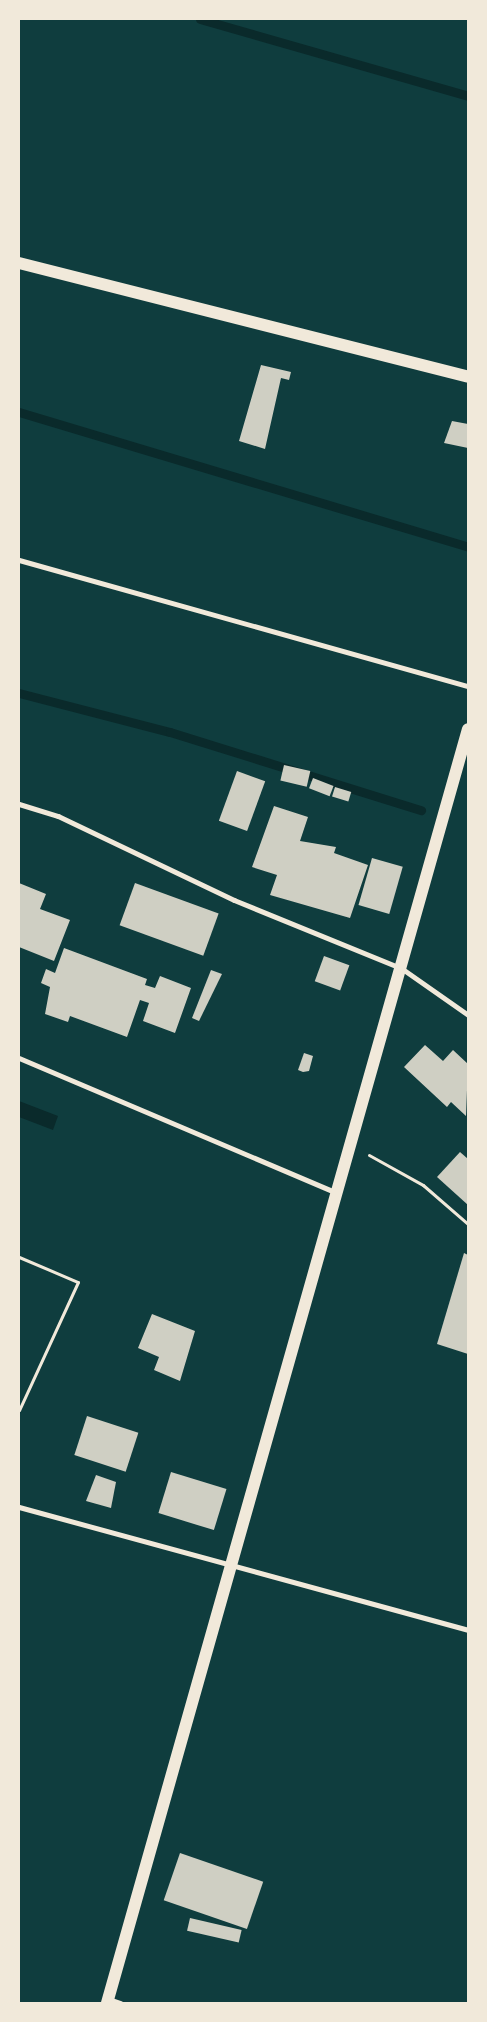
<!DOCTYPE html>
<style>
body{margin:0}
#map{position:relative;width:487px;height:2022px;overflow:hidden;background:#0f3d3e;font-family:"PT Sans Narrow",sans-serif}
div>[style]{position:absolute}
[style*='--x']{left:calc(var(--x)*1px);top:calc(var(--y)*1px);width:calc(var(--w)*1px);rotate:calc(var(--a)*1deg)}
.water>*{inset:0;background:#0a2a2b}
.stream>*{height:9px;margin:-4.5px;padding:0 4.5px;transform-origin:4.5px;border-radius:4.5px;background:#0a2a2b}
.building>*{inset:0;background:#cfcfc3;transform-origin:0 0}
.path>*{height:3px;margin:-1.5px;padding:0 1.5px;transform-origin:1.5px;border-radius:1.5px;background:#f1e9da}
.minor>*{height:5px;margin:-2.5px;padding:0 2.5px;transform-origin:2.5px;border-radius:2.5px;background:#f1e9da}
.primary>*{height:12px;margin:-6px;padding:0 6px;transform-origin:6px;border-radius:6px;background:#f1e9da}
span{translate:-50% -50%;white-space:nowrap;text-align:center;line-height:1.15;-webkit-text-stroke:4.5px #f1e9da;paint-order:stroke}
.frame{position:absolute;inset:0;border:20px solid #f1e9da;pointer-events:none}
</style>
<div id="map">
<div class="water">
<i style="clip-path:polygon(19px 1101px,58px 1116px,53px 1130px,19px 1117px)"></i>
</div>
<div class="stream">
<i style="--x:200;--y:19;--w:279;--a:16"></i>
<i style="--x:19;--y:412;--w:469;--a:16.7"></i>
<i style="--x:19;--y:693;--w:156;--a:14.5"></i>
<i style="--x:170;--y:732;--w:263;--a:17.3"></i>
</div>
<div class="building">
<i style="clip-path:polygon(261px 365px,291px 372px,289px 380px,281px 378px,265px 449px,239px 441px)"></i>
<i style="clip-path:polygon(452px 421px,468px 424px,468px 448px,444px 443px)"></i>
<i style="left:284px;top:765px;width:27px;height:16px;rotate:13deg"></i>
<i style="left:237px;top:771px;width:30px;height:53px;rotate:20deg"></i>
<i style="left:313px;top:778px;width:22px;height:11px;rotate:21deg"></i>
<i style="left:335px;top:787px;width:17px;height:10px;rotate:17deg"></i>
<i style="clip-path:polygon(274px 806px,308px 817px,300px 841px,336px 847px,334px 853px,368px 865px,350px 918px,270px 895px,277px 875px,252px 867px)"></i>
<i style="left:372px;top:858px;width:32px;height:49px;rotate:16deg"></i>
<i style="clip-path:polygon(19px 883px,46px 894px,40px 909px,70px 920px,54px 961px,19px 947px)"></i>
<i style="left:135px;top:883px;width:89px;height:45px;rotate:20deg"></i>
<i style="clip-path:polygon(64px 948px,147px 979px,145px 985px,155px 988px,160px 976px,191px 988px,175px 1033px,143px 1021px,149px 1003px,140px 1000px,127px 1037px,70px 1016px,68px 1022px,45px 1014px,50px 987px,41px 983px,46px 969px,55px 973px)"></i>
<i style="left:324px;top:956px;width:27px;height:27px;rotate:20deg"></i>
<i style="clip-path:polygon(211px 970px,222px 974px,199px 1021px,192px 1018px)"></i>
<i style="clip-path:polygon(425px 1045px,443px 1061px,453px 1050px,468px 1064px,466px 1116px,451px 1102px,447px 1107px,404px 1067px)"></i>
<i style="clip-path:polygon(304px 1053px,313px 1056px,309px 1071px,303px 1072px,298px 1070px)"></i>
<i style="clip-path:polygon(460px 1152px,468px 1159px,468px 1205px,437px 1177px)"></i>
<i style="clip-path:polygon(464px 1253px,468px 1255px,468px 1354px,437px 1344px)"></i>
<i style="clip-path:polygon(152px 1314px,195px 1331px,180px 1381px,154px 1370px,159px 1357px,138px 1348px)"></i>
<i style="left:87px;top:1416px;width:54px;height:41px;rotate:18deg"></i>
<i style="left:171px;top:1472px;width:58px;height:43px;rotate:17deg"></i>
<i style="clip-path:polygon(96px 1475px,116px 1482px,111px 1508px,86px 1501px)"></i>
<i style="left:180px;top:1853px;width:88px;height:50px;rotate:19deg"></i>
<i style="left:190px;top:1918px;width:53px;height:13px;rotate:13deg"></i>
</div>
<div class="path">
<i style="--x:369;--y:1155;--w:62;--a:29.1"></i>
<i style="--x:423;--y:1185;--w:60;--a:40.9"></i>
<i style="--x:19;--y:1257;--w:64;--a:23"></i>
<i style="--x:78;--y:1282;--w:141;--a:114.7"></i>
</div>
<div class="minor">
<i style="--x:19;--y:560;--w:466;--a:15.7"></i>
<i style="--x:19;--y:804;--w:41;--a:17.1"></i>
<i style="--x:58;--y:816;--w:195;--a:25.5"></i>
<i style="--x:234;--y:900;--w:180;--a:22.2"></i>
<i style="--x:401;--y:968;--w:82;--a:35"></i>
<i style="--x:19;--y:1058;--w:342;--a:23"></i>
<i style="--x:19;--y:1507;--w:466;--a:15.3"></i>
<i style="--x:108;--y:1999;--w:13;--a:18"></i>
</div>
<div class="primary">
<i style="--x:19;--y:263;--w:463;--a:14.2"></i>
<i style="--x:107;--y:2003;--w:1324;--a:-74.18"></i>
</div>
<div class="frame"></div>
</div>
